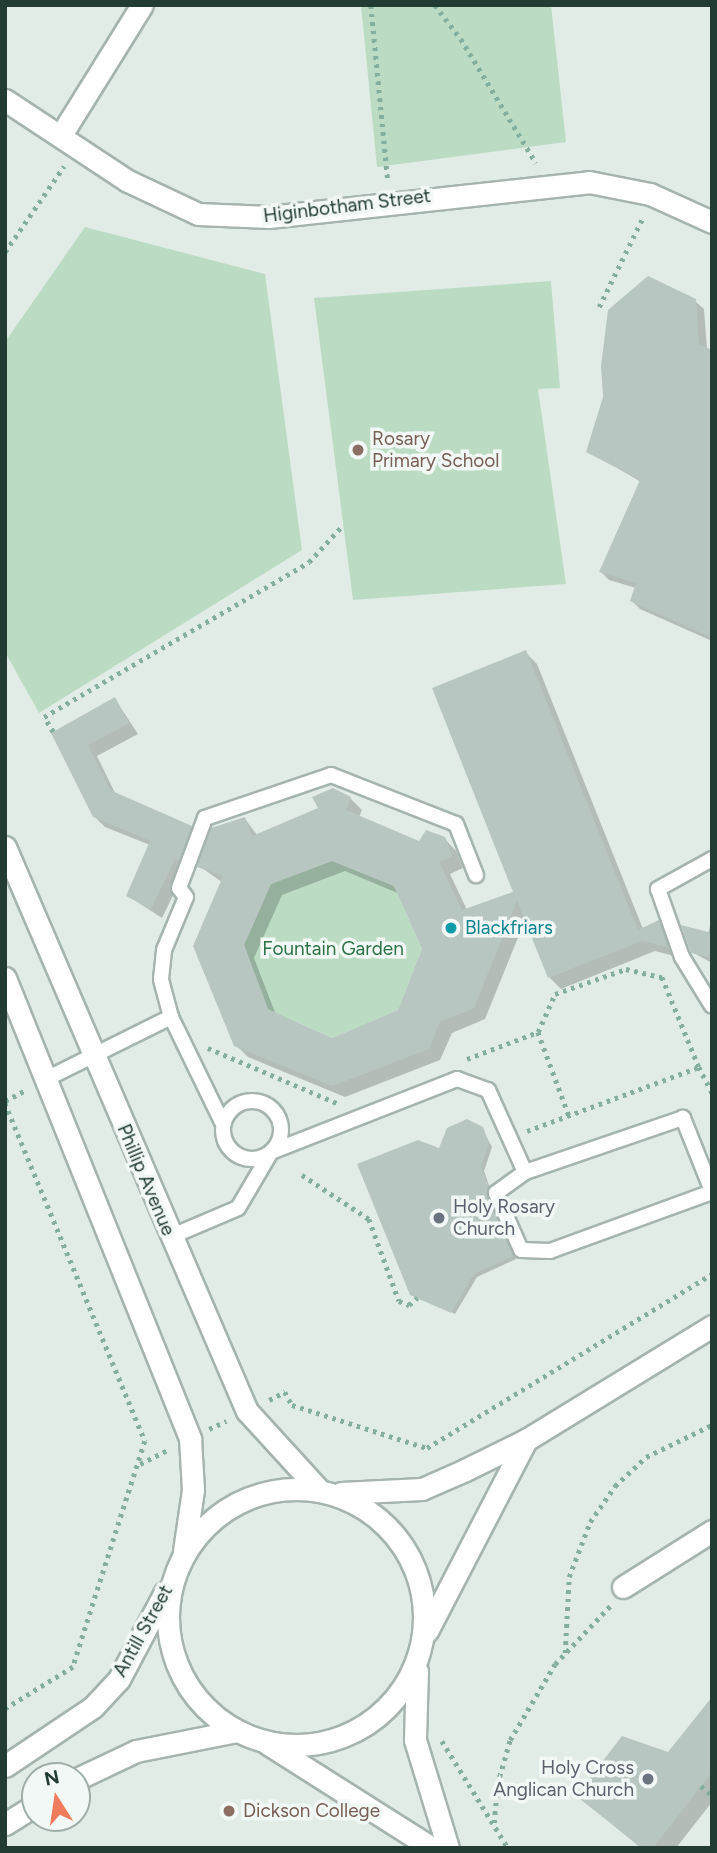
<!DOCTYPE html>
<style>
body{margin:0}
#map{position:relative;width:717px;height:1853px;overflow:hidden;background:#e2ece7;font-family:Figtree,sans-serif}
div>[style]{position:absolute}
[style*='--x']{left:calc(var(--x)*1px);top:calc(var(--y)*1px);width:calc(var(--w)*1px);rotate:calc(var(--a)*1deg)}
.green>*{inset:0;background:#bbdcc3}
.shadow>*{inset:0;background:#0003}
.building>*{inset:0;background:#b7c6c0}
.path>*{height:4.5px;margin-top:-2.25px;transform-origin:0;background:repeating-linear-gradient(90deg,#83af9f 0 3.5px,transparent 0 8.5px)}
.roads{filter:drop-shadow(2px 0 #a5b4ae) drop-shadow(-2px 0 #a5b4ae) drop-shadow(0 2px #a5b4ae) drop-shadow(0 -2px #a5b4ae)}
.service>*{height:14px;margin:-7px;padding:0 7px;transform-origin:7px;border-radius:7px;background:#fff}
.service>.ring{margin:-7px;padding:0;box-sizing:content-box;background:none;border:14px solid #fff;border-radius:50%}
.minor>*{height:21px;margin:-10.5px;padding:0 10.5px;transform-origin:10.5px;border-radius:10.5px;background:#fff}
.secondary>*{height:21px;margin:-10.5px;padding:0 10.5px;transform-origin:10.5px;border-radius:10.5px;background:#fff}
.secondary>.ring{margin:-10.5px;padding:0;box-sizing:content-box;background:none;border:21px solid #fff;border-radius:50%}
.dots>*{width:19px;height:19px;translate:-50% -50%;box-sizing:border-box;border:4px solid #f2f8f5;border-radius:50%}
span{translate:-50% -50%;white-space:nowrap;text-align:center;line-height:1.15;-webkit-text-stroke:7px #f2f8f5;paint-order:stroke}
.street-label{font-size:19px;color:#223c34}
.education-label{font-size:19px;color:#785e54}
.left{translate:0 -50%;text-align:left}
.culture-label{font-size:19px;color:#0d838f}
.park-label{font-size:19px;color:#2d7246}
.worship-label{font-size:19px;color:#5b616d}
.right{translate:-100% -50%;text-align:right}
.frame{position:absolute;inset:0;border:7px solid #223c34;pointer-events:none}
.north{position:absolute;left:21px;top:1762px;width:70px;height:70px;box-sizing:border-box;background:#f2f8f5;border:2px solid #9fada8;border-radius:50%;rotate:348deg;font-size:19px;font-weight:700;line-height:28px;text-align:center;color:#223c34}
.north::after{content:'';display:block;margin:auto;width:24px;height:32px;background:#ee7c5d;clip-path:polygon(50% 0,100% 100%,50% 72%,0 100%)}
</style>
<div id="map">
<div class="green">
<i style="clip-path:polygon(361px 5px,551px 5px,566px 142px,377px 167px)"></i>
<i style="clip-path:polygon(85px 227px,265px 274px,302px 550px,39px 713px,5px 652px,5px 342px)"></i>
<i style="clip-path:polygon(551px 281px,560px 388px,538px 389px,566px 584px,353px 600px,314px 298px)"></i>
<i style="clip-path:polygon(332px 861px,394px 886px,422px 949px,398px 1010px,332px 1038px,268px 1009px,244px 945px,271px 884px)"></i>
</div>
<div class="shadow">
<i style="clip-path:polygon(695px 301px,704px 309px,707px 349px,712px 352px,712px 641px,640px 609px,632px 601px,636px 588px,609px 580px,601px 572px,641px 482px,588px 451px)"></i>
<i style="clip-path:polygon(evenodd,525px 652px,537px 664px,643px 929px,658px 922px,670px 934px,678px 957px,655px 951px,561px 989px,549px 977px,526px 918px,485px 1019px,452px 1033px,440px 1060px,345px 1097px,248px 1057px,236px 1045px,222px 882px,199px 866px,245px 819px,258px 836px,350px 798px,362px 810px,359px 817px,419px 843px,444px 838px,456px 851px,463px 868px,450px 874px,467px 910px,516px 893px,525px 652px,345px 871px,400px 894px,424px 949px,400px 1011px,332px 1040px,276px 1015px,254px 958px,282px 895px,345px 871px)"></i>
<i style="clip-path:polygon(115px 699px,138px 734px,97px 756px,116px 795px,191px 828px,201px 838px,162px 918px,128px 896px,150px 845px,105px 827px,94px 816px,53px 734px)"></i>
<i style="clip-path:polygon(712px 918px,712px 963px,692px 952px,708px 934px)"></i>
<i style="clip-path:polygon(482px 1129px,492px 1147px,484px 1171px,491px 1191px,489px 1201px,516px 1259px,477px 1277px,455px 1314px,411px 1293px,440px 1150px)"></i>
<i style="clip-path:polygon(712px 1714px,712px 1802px,676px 1848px,641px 1848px,578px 1796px,669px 1754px)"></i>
</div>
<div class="building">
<i style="clip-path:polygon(648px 276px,696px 299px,699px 344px,712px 350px,712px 638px,630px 601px,636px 583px,599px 572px,640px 480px,586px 452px,603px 397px,601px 366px,608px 310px)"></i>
<i style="clip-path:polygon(evenodd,526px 650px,638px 930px,659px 920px,668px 947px,642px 941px,548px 978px,517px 901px,474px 1008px,440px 1022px,429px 1049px,332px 1086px,234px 1046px,193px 946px,223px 876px,197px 867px,211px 828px,245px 817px,252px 836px,318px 808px,312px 797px,333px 788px,351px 797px,346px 810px,419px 841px,426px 830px,445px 837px,452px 856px,439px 862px,462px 910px,513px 892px,432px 688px,526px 650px,332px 861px,394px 886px,422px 949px,398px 1010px,332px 1038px,268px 1009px,244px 945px,271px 884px,332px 861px)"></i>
<i style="clip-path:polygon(115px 697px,129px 723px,88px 745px,110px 790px,192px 826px,179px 860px,175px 859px,151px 909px,126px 896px,150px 841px,93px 817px,51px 733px)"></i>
<i style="clip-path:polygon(681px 925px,712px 933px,712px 958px,691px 953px)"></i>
<i style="clip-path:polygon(467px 1119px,483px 1127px,489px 1143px,481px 1167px,489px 1187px,487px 1196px,514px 1256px,474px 1274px,451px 1313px,410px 1295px,357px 1164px,418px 1140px,439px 1148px,447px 1128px)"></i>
<i style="clip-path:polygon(712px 1697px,712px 1772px,653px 1848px,642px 1848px,576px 1796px,622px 1736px,668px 1752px)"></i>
</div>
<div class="path">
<i style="--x:371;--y:5;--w:178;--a:84.5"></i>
<i style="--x:435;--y:5;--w:43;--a:52.6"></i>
<i style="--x:461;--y:39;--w:145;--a:58.8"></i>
<i style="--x:5;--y:252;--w:104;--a:-55.5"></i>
<i style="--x:599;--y:307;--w:100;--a:-63.9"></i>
<i style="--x:53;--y:732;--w:17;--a:-121"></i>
<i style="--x:44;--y:717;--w:307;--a:-30.3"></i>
<i style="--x:309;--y:562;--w:50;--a:-47.4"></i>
<i style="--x:538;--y:1032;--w:42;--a:-65.9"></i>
<i style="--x:555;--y:994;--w:75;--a:-19.4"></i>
<i style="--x:626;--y:969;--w:37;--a:13"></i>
<i style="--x:662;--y:977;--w:97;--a:67.7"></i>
<i style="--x:208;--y:1048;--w:142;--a:23.1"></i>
<i style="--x:467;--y:1059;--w:76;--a:-20.8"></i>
<i style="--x:538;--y:1032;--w:90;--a:69.7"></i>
<i style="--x:5;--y:1101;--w:24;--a:-28"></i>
<i style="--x:5;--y:1103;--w:366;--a:67.5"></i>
<i style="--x:145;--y:1441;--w:237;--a:107.7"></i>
<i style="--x:73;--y:1667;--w:80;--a:148.3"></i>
<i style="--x:527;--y:1131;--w:184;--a:-20.4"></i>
<i style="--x:699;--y:1067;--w:29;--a:63"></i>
<i style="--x:302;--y:1175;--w:80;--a:33.3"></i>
<i style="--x:369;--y:1219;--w:87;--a:69.9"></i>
<i style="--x:399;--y:1301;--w:11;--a:22"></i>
<i style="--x:409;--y:1305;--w:11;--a:-41"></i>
<i style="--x:269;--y:1400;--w:18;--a:-27"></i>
<i style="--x:285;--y:1392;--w:15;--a:62"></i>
<i style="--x:292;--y:1405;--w:142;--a:17.7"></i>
<i style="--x:427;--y:1448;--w:334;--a:-31.4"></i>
<i style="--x:209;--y:1429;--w:19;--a:-25"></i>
<i style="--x:140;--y:1464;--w:30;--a:-27"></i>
<i style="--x:565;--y:1653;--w:76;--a:-87"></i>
<i style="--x:569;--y:1577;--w:59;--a:-69.1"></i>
<i style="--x:590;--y:1522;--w:44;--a:-55.2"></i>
<i style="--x:615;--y:1486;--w:42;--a:-43.1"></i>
<i style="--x:646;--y:1457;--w:73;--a:-25.9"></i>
<i style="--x:442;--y:1741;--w:126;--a:58.3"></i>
<i style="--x:701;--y:1786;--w:15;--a:42"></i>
<i style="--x:494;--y:1823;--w:38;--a:-85"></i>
<i style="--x:497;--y:1785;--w:47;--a:-73.9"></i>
<i style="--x:510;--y:1740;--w:88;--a:-59.4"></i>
<i style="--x:555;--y:1664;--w:81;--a:-46.5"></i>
</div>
<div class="roads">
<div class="service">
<i style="--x:712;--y:859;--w:62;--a:150.9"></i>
<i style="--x:658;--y:889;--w:72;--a:70.6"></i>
<i style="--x:682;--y:957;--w:57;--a:58.5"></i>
<i style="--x:171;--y:1017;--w:39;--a:-105"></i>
<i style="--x:161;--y:979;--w:29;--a:-84"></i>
<i style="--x:164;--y:950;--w:57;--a:-67.5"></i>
<i style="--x:186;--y:897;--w:11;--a:-128"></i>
<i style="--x:179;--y:888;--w:75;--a:-69.6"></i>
<i style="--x:205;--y:818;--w:133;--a:-18.8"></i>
<i style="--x:331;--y:775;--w:134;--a:21.4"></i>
<i style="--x:456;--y:824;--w:55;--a:68.6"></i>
<i style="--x:44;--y:1080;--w:142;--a:-26.4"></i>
<i style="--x:171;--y:1017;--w:119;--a:64.1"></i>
<i class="ring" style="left:223px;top:1101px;width:44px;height:44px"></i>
<i style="--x:712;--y:1191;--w:79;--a:-111.7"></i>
<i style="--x:683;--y:1118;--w:167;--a:161.1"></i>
<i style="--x:525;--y:1172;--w:36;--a:144"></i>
<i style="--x:496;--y:1193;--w:62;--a:66.3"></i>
<i style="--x:521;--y:1250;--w:29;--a:2"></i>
<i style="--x:550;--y:1251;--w:172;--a:-20"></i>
<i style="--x:170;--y:1237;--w:74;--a:-23.1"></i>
<i style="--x:238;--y:1208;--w:65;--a:-59.5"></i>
<i style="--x:271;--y:1152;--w:200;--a:-21.4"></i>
<i style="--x:457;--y:1079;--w:33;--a:20"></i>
<i style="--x:488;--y:1090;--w:90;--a:65.7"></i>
</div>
<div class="minor">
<i style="--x:5;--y:100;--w:147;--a:33.4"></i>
<i style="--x:128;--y:181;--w:77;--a:25.2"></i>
<i style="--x:198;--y:214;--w:71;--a:2.4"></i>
<i style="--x:269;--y:217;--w:322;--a:-6.2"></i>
<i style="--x:589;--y:182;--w:62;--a:11.1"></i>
<i style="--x:650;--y:194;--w:68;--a:24.3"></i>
<i style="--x:61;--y:135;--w:153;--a:-58.1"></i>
<i style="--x:623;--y:1587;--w:105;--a:-32.2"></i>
</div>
<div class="secondary">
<i style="--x:5;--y:847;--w:614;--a:66.78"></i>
<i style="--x:247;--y:1411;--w:108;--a:47.6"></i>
<i style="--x:5;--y:978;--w:497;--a:68.1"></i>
<i style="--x:190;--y:1439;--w:51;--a:86.6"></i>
<i style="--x:193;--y:1490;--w:62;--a:98.4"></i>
<i class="ring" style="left:168px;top:1489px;width:235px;height:235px"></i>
<i style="--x:341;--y:1493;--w:81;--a:-2.8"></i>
<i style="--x:422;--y:1489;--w:47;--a:-23.8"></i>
<i style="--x:465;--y:1470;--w:68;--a:-26.2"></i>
<i style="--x:526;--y:1440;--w:218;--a:-31.5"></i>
<i style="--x:427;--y:1631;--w:215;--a:-62.6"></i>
<i style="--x:417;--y:1671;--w:69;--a:91.7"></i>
<i style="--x:415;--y:1740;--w:113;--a:73"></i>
<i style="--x:268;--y:1744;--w:194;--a:32.4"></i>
<i style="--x:5;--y:1766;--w:106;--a:-33.8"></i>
<i style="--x:93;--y:1707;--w:38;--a:-47"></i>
<i style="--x:119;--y:1679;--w:98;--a:-62.1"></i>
<i style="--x:77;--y:1779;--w:65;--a:-25.4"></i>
<i style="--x:136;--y:1751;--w:103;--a:-11.2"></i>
<i style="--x:5;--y:1824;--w:36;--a:-32"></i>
</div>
</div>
<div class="dots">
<i style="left:358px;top:450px;background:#8d6e63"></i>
<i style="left:451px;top:928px;background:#0f9aa8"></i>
<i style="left:439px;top:1218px;background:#6b7280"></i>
<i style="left:648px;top:1779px;background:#6b7280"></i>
<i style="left:229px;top:1811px;background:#8d6e63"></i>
</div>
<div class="street-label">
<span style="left:347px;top:206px;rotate:-7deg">Higinbotham Street</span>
<span style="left:146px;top:1180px;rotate:67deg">Phillip Avenue</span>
<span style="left:143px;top:1631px;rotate:-61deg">Antill Street</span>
</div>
<div class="education-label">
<span class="left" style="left:372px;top:450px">Rosary<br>Primary School</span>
<span class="left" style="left:243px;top:1811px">Dickson College</span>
</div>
<div class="culture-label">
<span class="left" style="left:465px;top:928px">Blackfriars</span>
</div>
<div class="park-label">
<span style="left:333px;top:949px">Fountain Garden</span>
</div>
<div class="worship-label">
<span class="left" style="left:453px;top:1218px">Holy Rosary<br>Church</span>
<span class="right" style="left:634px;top:1779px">Holy Cross<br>Anglican Church</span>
</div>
<div class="frame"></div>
<div class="north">N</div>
</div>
